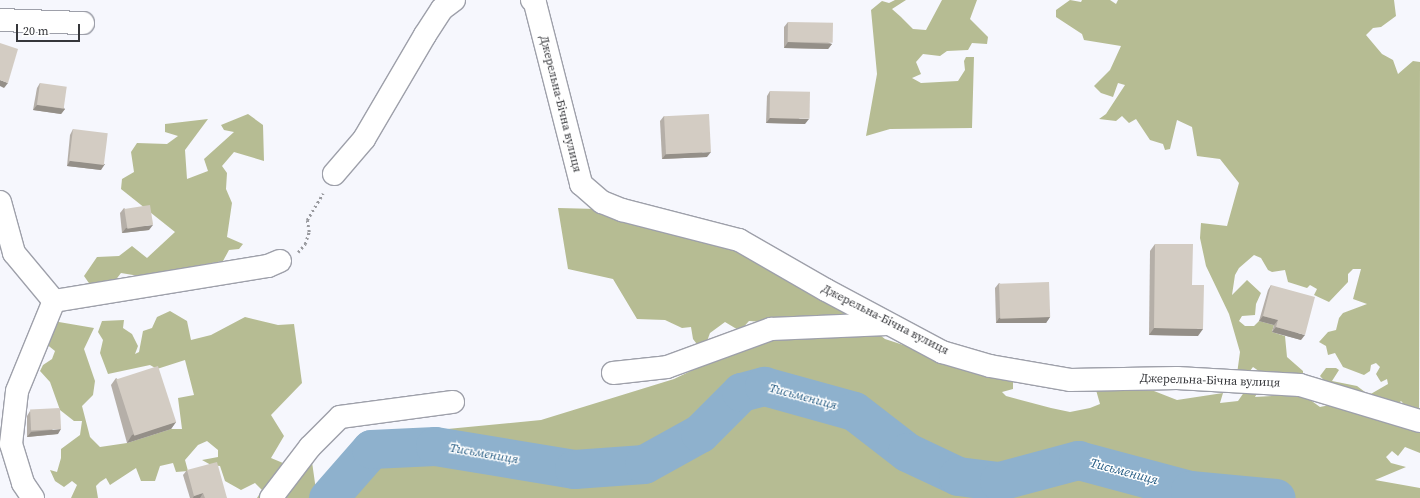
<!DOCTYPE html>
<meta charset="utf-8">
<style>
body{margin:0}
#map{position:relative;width:1420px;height:498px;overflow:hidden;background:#f6f7fd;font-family:"Source Serif 4",serif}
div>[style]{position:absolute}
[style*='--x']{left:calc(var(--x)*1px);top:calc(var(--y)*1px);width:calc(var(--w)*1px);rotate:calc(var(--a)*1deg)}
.forest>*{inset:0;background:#b6bc93}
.river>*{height:39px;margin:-19.5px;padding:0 19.5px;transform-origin:19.5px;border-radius:19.5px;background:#8eb1cd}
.path>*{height:2.5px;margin-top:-1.25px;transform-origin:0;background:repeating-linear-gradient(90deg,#999a9f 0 2px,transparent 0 5px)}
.roads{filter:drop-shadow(1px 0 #9ea0aa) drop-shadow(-1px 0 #9ea0aa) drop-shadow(0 1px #9ea0aa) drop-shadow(0 -1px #9ea0aa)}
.minor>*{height:22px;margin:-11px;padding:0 11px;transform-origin:11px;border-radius:11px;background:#fff}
.wall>*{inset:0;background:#b5afa8}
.shaded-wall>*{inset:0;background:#948f88}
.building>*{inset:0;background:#d3ccc3;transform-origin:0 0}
span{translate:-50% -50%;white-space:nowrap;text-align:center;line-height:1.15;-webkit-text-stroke:3px #fff;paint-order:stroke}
.street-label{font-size:12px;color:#35363a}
.water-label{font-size:13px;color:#245b83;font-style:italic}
.scale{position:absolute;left:16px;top:24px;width:64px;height:18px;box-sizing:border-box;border:2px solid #35363a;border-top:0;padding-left:5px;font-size:12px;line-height:14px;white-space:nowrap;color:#35363a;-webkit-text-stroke:3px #fff;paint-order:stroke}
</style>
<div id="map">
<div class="forest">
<i style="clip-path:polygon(895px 0,906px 0,892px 9px,901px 17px,913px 29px,926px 30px,942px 0,977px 0,970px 19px,988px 37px,987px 44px,972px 43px,968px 50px,947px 51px,940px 56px,923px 54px,916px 62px,921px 74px,912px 78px,921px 83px,958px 81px,965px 70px,964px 61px,966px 57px,974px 57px,972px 128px,890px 129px,866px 136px,877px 74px,871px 10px,882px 1px,889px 3px)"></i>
<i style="clip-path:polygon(1070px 0,1081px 2px,1082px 0,1110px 0,1116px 4px,1118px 0,1394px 0,1396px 16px,1381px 27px,1373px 28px,1366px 35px,1382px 54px,1393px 60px,1398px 74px,1413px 61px,1420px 62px,1419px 415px,1413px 414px,1401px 401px,1392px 410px,1336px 394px,1320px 376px,1326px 368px,1336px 368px,1339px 370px,1332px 381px,1357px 386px,1369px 395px,1388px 384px,1387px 379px,1381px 382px,1379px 379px,1376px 374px,1380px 367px,1376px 363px,1371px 365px,1370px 371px,1364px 375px,1343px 367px,1335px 353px,1328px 355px,1326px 346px,1319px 342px,1328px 332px,1336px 330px,1339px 318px,1343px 313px,1367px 304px,1353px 299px,1361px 269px,1353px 269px,1348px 274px,1348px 282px,1329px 302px,1314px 295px,1317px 289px,1310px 285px,1307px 288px,1288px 282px,1285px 270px,1272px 272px,1268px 270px,1261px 258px,1254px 255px,1239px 268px,1235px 275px,1232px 295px,1247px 280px,1261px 293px,1256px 304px,1255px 315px,1242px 316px,1239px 321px,1245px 326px,1254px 326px,1259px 321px,1274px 325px,1272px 332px,1285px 336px,1287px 357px,1303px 371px,1303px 380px,1266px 376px,1253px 367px,1246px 376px,1237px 374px,1240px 352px,1229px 314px,1206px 266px,1200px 238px,1201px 223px,1227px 226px,1239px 183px,1220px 159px,1197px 156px,1192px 127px,1177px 120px,1170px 149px,1165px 150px,1163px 144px,1150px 140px,1136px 119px,1129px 123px,1122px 116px,1116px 121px,1099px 119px,1106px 114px,1125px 85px,1118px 83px,1113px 97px,1101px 93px,1094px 86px,1110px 70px,1121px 46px,1084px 40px,1082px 34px,1056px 17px,1056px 10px)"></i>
<i style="clip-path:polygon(248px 114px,263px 125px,264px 161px,234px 152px,222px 166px,227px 173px,226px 189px,232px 203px,227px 237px,243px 244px,239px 249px,229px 250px,223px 261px,139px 276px,121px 273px,111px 286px,91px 286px,84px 276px,97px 257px,119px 256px,132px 246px,147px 258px,175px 232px,121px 189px,122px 179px,134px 172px,131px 152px,137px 143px,167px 144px,178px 136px,165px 132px,165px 124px,208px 119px,185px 150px,187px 179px,208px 171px,204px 159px,234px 132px,224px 130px,221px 125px)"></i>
<i style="clip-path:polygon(558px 208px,598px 209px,739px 246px,859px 319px,885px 339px,1013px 381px,1013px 389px,1002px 392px,1006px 396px,1051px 408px,1070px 412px,1090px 408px,1100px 404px,1096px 390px,1154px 391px,1177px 400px,1223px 393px,1220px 403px,1238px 401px,1247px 388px,1260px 388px,1255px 397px,1302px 394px,1320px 407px,1344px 402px,1420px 426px,1420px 453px,1405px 447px,1398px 456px,1392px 451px,1386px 457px,1391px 463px,1406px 467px,1375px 480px,1420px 488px,1420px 498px,277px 498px,311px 455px,316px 490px,374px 436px,541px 420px,674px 379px,726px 354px,764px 322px,749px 321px,740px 331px,725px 322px,710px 333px,706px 344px,700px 348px,693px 339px,691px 327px,682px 328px,665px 320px,637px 319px,613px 279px,568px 269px)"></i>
<i style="clip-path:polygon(170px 311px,187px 321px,191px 340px,211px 335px,245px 317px,278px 325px,294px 324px,302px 383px,271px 415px,284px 436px,271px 458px,283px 463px,276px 475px,275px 498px,257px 498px,262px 490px,255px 483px,241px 490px,225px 481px,220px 466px,211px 465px,202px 460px,218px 457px,218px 450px,207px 441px,198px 445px,185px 460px,188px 471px,176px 472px,173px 463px,160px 466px,155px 481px,141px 481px,136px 468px,110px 485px,106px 478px,100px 482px,96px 486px,98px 498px,71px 498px,77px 485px,72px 481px,64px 487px,55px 481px,50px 470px,57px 472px,61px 458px,61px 449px,80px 435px,82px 421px,74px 421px,60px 410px,50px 382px,40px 371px,43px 365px,52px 359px,55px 351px,45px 343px,53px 321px,94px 328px,84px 349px,95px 381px,93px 395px,82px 406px,90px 437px,100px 447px,127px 443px,171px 429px,182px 429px,178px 398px,194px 395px,185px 360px,157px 369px,150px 365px,108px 374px,100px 353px,103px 340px,98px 332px,102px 321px,124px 320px,123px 328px,132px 334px,138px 346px,135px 354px,139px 352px,143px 331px,152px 328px,157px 317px)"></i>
</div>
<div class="river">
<i style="--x:328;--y:498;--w:65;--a:-48.7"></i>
<i style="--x:371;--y:449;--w:64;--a:-2.7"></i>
<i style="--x:435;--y:446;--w:141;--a:9.4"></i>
<i style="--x:574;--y:469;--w:70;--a:-4.1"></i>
<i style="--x:644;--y:464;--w:64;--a:-29"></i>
<i style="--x:700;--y:433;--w:58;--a:-45"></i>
<i style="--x:741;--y:392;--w:24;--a:-15"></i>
<i style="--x:764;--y:386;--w:93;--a:15.5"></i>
<i style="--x:854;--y:411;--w:67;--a:37.7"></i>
<i style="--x:907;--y:452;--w:56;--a:25.2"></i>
<i style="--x:958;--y:476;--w:41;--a:7"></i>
<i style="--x:999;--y:481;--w:82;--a:-14.9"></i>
<i style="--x:1078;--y:460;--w:116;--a:15"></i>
<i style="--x:1190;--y:490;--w:86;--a:5.3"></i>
</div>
<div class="path">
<i style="--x:298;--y:252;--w:11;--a:-49"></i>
<i style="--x:305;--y:244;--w:13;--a:-72"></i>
<i style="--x:309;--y:232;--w:12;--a:-99"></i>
<i style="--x:307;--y:220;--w:31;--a:-59"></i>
</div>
<div class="roads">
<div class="minor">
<i style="--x:532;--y:0;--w:4;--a:45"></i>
<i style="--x:535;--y:3;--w:187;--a:75.7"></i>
<i style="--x:581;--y:184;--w:28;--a:41"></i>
<i style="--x:602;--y:202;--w:22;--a:22"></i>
<i style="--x:622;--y:210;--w:121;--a:14.4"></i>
<i style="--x:739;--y:240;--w:100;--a:29.9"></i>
<i style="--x:826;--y:290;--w:132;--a:28.1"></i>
<i style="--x:942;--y:352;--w:50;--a:16.3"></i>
<i style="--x:990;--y:366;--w:81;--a:9.9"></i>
<i style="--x:1070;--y:380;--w:107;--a:-1.1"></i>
<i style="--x:1177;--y:378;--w:123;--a:3.3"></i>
<i style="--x:1300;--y:385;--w:125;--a:16.7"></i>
<i style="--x:0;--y:20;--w:83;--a:2.1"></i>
<i style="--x:334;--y:174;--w:46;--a:-49.4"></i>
<i style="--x:364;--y:139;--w:121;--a:-59.6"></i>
<i style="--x:425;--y:35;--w:31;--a:-57"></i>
<i style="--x:442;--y:9;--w:15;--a:-37"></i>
<i style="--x:0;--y:202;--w:53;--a:74.6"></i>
<i style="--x:14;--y:253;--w:62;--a:50.2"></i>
<i style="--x:613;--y:373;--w:54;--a:-6.3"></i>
<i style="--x:667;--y:367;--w:111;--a:-20.1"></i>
<i style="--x:771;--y:329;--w:116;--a:-2.5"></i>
<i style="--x:33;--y:498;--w:18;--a:-124"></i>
<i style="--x:23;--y:483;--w:41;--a:-107.1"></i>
<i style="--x:11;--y:444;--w:53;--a:-83.5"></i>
<i style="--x:17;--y:391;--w:97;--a:-67.7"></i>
<i style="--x:54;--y:301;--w:217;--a:-9.3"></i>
<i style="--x:268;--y:266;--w:13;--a:-23"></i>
<i style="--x:271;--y:498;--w:64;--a:-52.6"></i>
<i style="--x:310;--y:447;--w:42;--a:-45"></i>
<i style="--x:340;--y:417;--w:114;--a:-7.6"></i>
</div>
</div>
<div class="wall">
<i style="clip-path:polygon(788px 22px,832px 44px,828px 49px,784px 48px,784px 27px)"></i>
<i style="clip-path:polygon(40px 83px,65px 109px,61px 114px,33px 110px,37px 88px)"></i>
<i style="clip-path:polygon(770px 91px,805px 124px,766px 123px,767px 96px)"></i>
<i style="clip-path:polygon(664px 116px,707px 157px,662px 159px,660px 121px)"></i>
<i style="clip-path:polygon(73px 129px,101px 170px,67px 166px,70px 135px)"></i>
<i style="clip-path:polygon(124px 208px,149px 230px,122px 233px,120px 213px)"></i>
<i style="clip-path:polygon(1155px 244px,1192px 285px,1198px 336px,1149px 335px,1150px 251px)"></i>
<i style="clip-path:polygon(999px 283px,1050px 317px,1046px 323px,996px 323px,995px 288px)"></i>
<i style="clip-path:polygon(1271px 285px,1301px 340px,1272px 332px,1274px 325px,1259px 321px,1268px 290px)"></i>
<i style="clip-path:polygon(116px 378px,176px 422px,171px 429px,127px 443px,111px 385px)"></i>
<i style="clip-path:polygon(30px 411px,58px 434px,27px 437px,27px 416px)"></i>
<i style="clip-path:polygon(187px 470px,227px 498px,190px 498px,183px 475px)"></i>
</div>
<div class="shaded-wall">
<i style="clip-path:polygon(788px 42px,832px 44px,828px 49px,784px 48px)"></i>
<i style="clip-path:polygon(0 80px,8px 83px,4px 88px,0 86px)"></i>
<i style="clip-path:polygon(37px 105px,65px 109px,61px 114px,33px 110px)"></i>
<i style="clip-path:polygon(770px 118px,809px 119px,805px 124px,766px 123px)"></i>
<i style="clip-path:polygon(711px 152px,707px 157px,662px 159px,666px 154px)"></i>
<i style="clip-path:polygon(70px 161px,105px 164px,101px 170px,67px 166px)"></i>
<i style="clip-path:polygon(153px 225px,149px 230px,122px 233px,126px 228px)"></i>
<i style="clip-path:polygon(1263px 316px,1278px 320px,1274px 325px,1259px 321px)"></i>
<i style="clip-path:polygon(1050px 317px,1046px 323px,996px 323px,999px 318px)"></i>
<i style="clip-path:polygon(1276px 327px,1305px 335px,1301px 340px,1272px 332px)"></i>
<i style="clip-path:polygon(1154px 328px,1203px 329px,1198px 336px,1149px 335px)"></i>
<i style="clip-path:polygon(176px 422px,171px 429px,127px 443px,132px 435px)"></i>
<i style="clip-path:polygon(61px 429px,58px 434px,27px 437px,31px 432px)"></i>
<i style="clip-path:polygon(203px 493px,200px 498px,193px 498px,194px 496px)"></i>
</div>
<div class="building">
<i style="left:788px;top:22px;width:45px;height:20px;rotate:1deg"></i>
<i style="clip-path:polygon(0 43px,18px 49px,8px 83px,0 80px)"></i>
<i style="left:40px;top:83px;width:27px;height:22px;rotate:8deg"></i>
<i style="left:770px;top:91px;width:40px;height:27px;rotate:1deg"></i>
<i style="left:709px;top:114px;width:38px;height:45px;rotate:87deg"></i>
<i style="left:73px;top:129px;width:35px;height:32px;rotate:7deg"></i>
<i style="left:150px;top:205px;width:20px;height:26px;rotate:81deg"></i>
<i style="clip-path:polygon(1155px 244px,1193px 244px,1192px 285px,1204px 285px,1203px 329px,1154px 328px)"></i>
<i style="left:1049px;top:282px;width:35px;height:50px;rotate:88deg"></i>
<i style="clip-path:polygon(1271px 285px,1315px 297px,1305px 335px,1276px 327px,1278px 320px,1263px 316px)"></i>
<i style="left:158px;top:366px;width:59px;height:44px;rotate:72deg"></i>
<i style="left:60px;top:408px;width:21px;height:30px;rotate:87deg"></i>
<i style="clip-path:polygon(217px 462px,227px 498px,205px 498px,203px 493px,194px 496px,187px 470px)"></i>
</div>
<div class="street-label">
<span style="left:560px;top:104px;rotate:76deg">Джерельна-Бічна вулиця</span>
<span style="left:885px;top:320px;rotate:27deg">Джерельна-Бічна вулиця</span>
<span style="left:1210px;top:381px;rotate:2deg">Джерельна-Бічна вулиця</span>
</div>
<div class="water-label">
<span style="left:803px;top:397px;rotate:15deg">Тисьмениця</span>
<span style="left:484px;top:454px;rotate:10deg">Тисьмениця</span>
<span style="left:1124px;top:472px;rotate:15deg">Тисьмениця</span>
</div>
<div class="scale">20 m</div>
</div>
